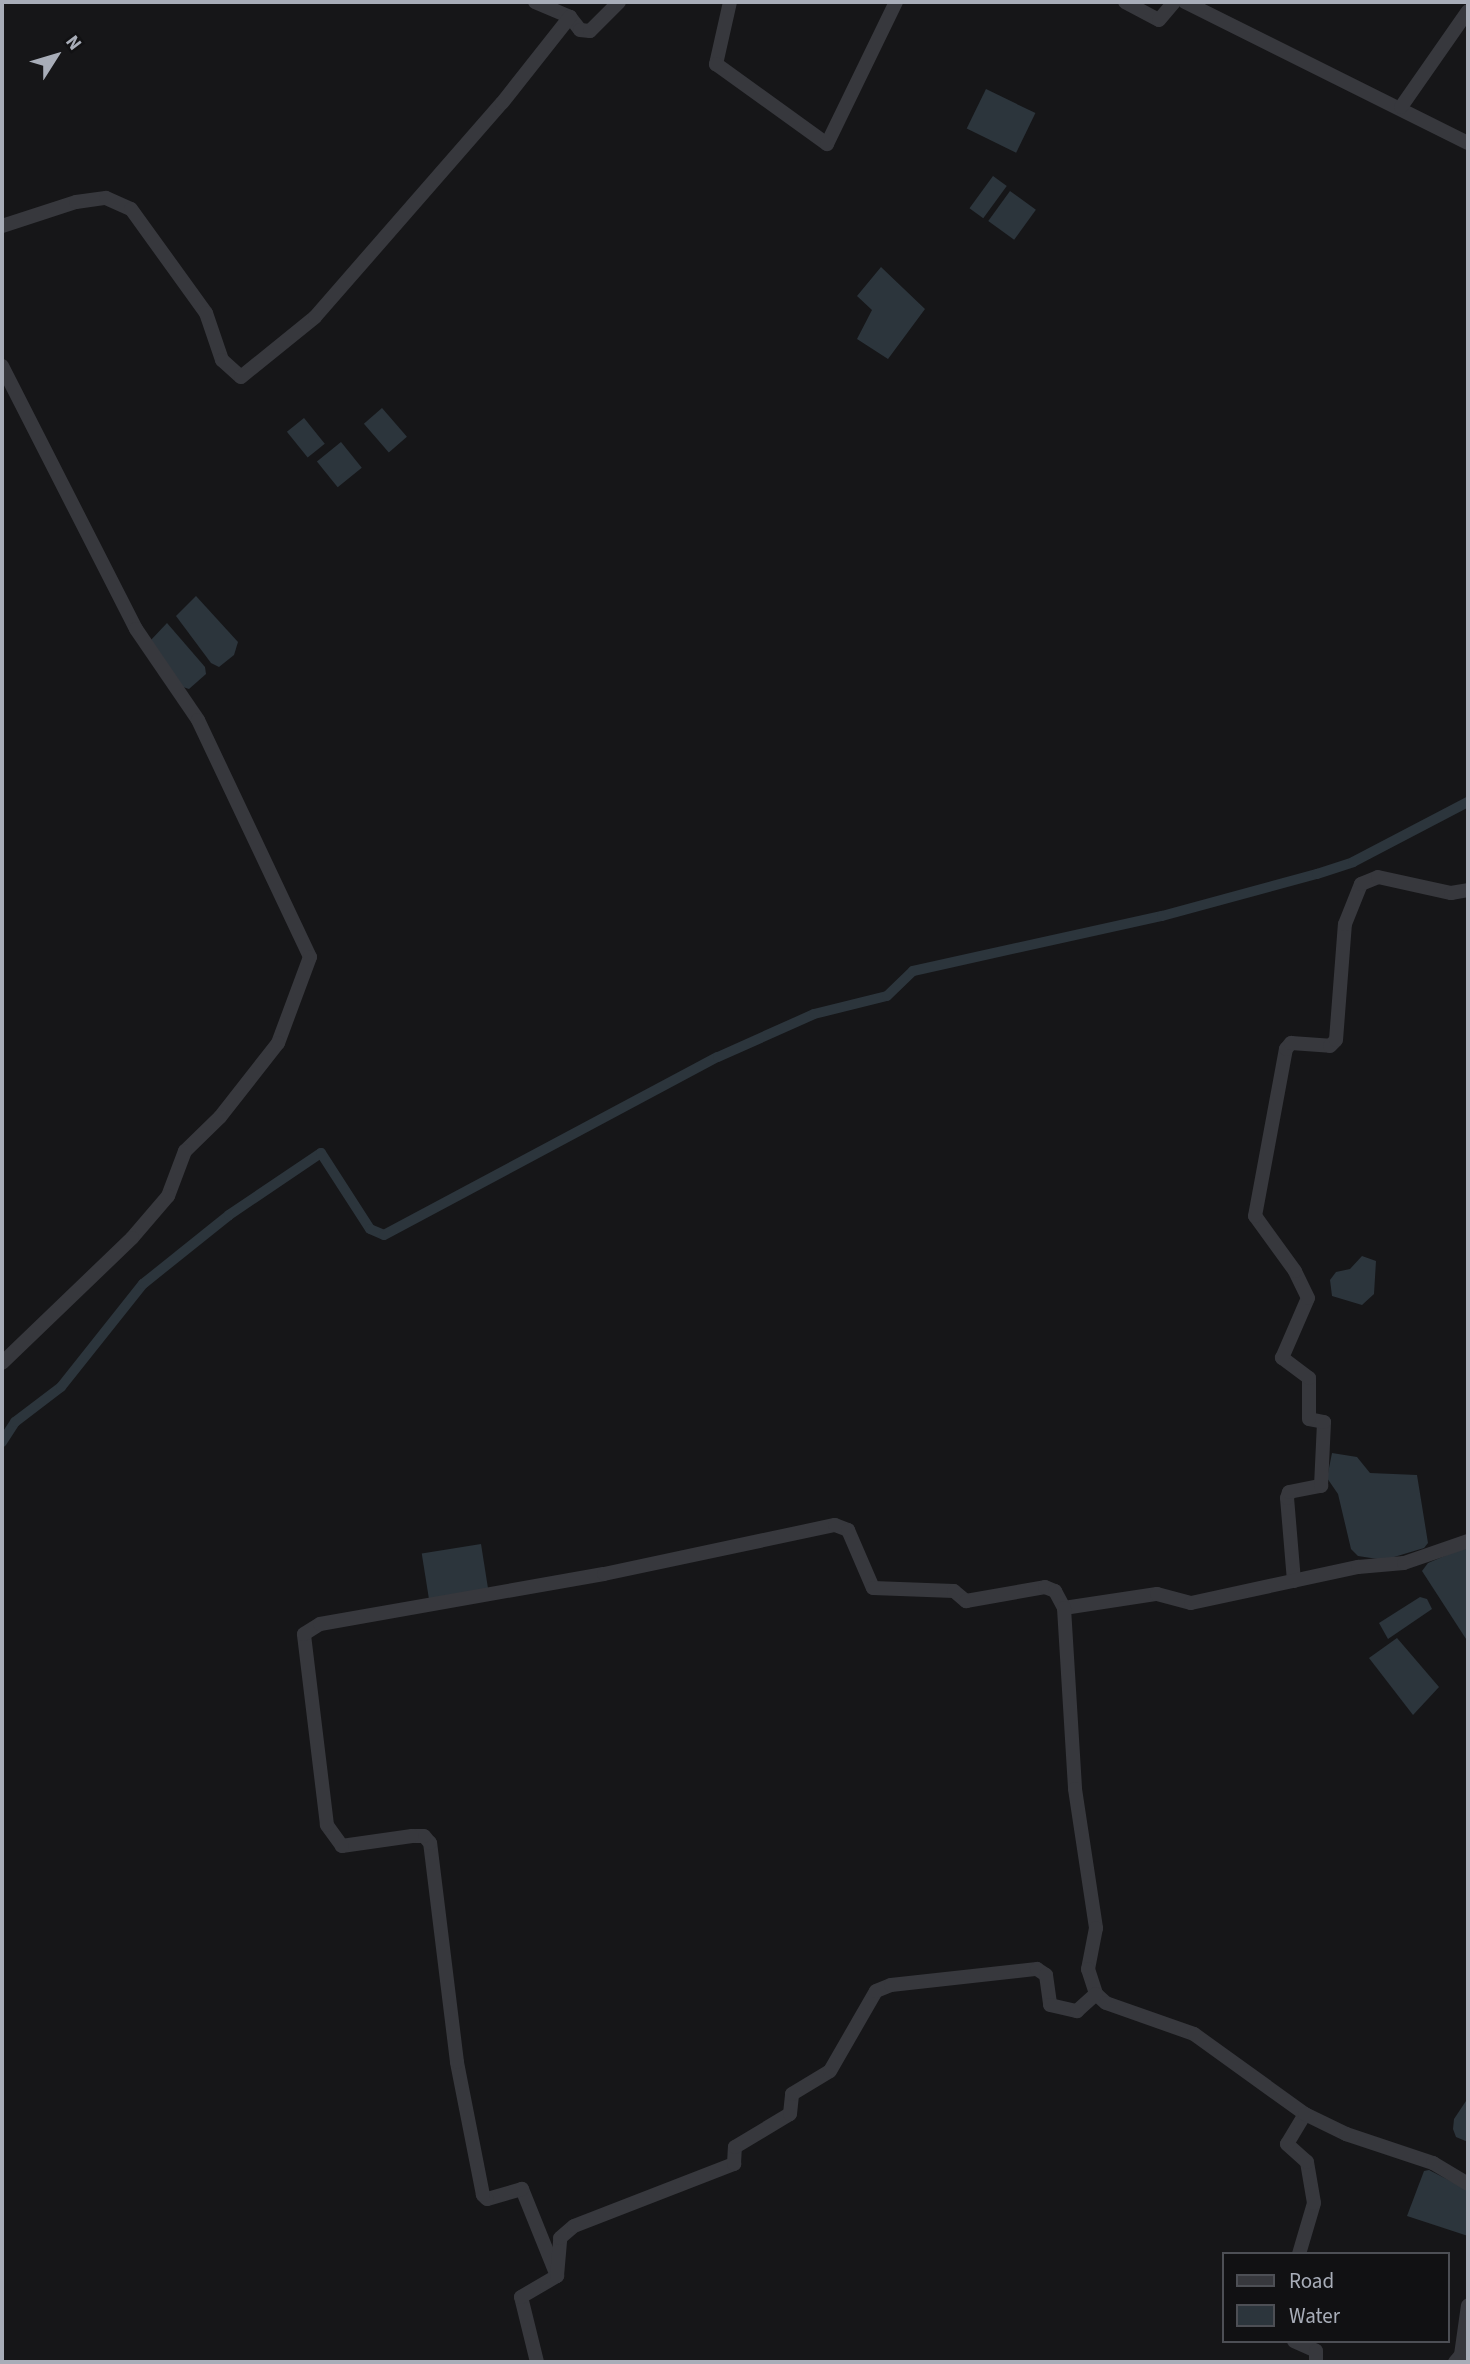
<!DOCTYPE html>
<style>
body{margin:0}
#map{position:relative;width:1470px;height:2364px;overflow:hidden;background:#161618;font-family:"Source Sans 3",sans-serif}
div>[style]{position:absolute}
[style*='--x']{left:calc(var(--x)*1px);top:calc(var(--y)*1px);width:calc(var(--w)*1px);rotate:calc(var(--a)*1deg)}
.water>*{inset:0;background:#2c353c;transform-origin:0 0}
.canal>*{height:10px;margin:-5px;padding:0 5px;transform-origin:5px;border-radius:5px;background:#2c353c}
.minor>*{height:14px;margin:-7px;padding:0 7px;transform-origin:7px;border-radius:7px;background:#37383d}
span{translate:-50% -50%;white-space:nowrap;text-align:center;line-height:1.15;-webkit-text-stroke:7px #111113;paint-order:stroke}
.frame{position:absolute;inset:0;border:4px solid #a8adb8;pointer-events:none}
.legend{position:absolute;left:1222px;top:2252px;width:228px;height:91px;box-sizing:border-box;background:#111113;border:2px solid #4d4f55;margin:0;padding:9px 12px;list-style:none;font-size:21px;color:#a8adb8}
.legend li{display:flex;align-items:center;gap:14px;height:35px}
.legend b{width:35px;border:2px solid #4d4f55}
.north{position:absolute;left:21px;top:21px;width:70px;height:70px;-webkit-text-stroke:5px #111113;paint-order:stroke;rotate:53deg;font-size:19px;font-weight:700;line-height:28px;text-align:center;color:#a8adb8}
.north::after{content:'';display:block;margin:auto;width:24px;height:32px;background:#a8adb8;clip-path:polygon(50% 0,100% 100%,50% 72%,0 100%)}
</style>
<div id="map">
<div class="water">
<i style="left:986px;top:89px;width:55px;height:44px;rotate:26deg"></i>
<i style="left:993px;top:176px;width:17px;height:40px;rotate:36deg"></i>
<i style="left:1010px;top:191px;width:32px;height:37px;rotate:36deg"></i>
<i style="clip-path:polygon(881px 267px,925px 309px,888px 359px,857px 339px,872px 310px,857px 296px)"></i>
<i style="left:382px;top:408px;width:38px;height:24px;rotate:49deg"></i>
<i style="left:304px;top:418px;width:33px;height:22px;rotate:51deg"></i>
<i style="left:341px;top:442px;width:33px;height:31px;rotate:51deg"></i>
<i style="clip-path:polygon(196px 596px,238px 642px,234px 655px,219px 667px,211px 663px,176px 616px)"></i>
<i style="clip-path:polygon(167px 623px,205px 667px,206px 674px,189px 689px,183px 687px,150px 641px)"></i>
<i style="clip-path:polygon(1362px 1256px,1376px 1261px,1374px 1294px,1362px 1305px,1332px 1296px,1330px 1280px,1336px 1272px,1350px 1269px)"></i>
<i style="clip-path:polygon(1332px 1453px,1357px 1457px,1370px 1473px,1417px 1475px,1428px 1543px,1424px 1548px,1384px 1560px,1358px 1556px,1351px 1549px,1338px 1494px,1327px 1478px)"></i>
<i style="left:481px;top:1544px;width:47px;height:60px;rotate:81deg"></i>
<i style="clip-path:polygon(1468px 1546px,1468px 1642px,1422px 1571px,1428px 1563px)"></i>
<i style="clip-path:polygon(1420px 1597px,1427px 1599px,1432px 1609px,1388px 1639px,1379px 1623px)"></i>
<i style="clip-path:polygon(1397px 1638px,1439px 1687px,1413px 1715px,1369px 1658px)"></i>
<i style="clip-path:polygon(1468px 2098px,1468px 2142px,1456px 2137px,1453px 2129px,1454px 2119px)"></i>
<i style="clip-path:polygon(1429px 2170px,1468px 2190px,1468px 2236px,1407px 2216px,1424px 2171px)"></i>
</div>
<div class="canal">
<i style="--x:2;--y:1442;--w:24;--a:-57"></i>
<i style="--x:15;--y:1422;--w:58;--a:-37.3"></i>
<i style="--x:61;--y:1387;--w:132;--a:-51.5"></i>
<i style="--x:143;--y:1284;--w:110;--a:-38.7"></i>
<i style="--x:229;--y:1215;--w:111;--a:-34"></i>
<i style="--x:321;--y:1153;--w:90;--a:57.2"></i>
<i style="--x:370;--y:1229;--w:15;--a:23"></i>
<i style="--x:384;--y:1235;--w:378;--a:-28.1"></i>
<i style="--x:718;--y:1057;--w:105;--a:-24.1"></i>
<i style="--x:814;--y:1014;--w:75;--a:-13.9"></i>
<i style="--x:887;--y:996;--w:36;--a:-44"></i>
<i style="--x:913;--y:971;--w:255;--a:-12.5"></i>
<i style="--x:1162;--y:916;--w:161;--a:-15.2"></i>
<i style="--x:1317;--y:874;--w:38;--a:-18"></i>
<i style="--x:1353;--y:862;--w:130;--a:-27.6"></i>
</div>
<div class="minor">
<i style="--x:535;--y:2;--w:38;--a:23"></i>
<i style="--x:570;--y:17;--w:16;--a:52"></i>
<i style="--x:580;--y:30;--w:10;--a:6"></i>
<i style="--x:590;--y:31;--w:41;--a:-45"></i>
<i style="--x:730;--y:2;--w:64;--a:102.7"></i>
<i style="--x:716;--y:64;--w:137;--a:35.8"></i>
<i style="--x:827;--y:144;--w:158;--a:-64.1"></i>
<i style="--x:1125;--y:2;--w:38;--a:28"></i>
<i style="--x:1159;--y:20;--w:23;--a:-50"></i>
<i style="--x:1185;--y:2;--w:316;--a:26.5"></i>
<i style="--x:1401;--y:107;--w:117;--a:-55.1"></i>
<i style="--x:2;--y:226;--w:78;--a:-18"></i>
<i style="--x:76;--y:202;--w:30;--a:-8"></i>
<i style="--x:106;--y:198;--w:27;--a:24"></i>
<i style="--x:131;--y:209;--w:128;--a:54.2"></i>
<i style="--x:206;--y:313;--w:50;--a:71.2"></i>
<i style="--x:222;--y:360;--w:25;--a:42"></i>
<i style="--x:241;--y:377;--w:95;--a:-39"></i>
<i style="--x:315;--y:317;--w:284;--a:-48.9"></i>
<i style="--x:502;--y:103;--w:110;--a:-51.7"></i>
<i style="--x:2;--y:366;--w:295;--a:63"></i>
<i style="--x:136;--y:629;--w:110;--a:55.7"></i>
<i style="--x:198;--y:720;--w:262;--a:64.7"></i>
<i style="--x:310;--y:957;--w:92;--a:110.4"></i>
<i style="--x:278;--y:1043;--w:94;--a:128.1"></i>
<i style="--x:220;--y:1117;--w:49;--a:135.8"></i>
<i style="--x:185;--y:1151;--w:48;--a:110.7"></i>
<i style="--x:168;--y:1196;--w:55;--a:130.6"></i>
<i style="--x:132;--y:1238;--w:180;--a:136.1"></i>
<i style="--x:1294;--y:1581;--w:83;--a:-94.8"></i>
<i style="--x:1287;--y:1498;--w:6;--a:-72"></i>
<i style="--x:1289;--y:1492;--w:33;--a:-11"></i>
<i style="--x:1321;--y:1486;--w:64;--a:-87.3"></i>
<i style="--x:1324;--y:1422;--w:15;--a:-169"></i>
<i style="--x:1309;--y:1419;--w:41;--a:-90"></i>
<i style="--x:1309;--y:1378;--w:34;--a:-143"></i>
<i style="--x:1282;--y:1358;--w:65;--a:-66.6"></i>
<i style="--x:1308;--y:1298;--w:30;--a:-116"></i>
<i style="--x:1295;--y:1271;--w:68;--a:-126"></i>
<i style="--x:1255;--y:1216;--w:170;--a:-79.5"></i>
<i style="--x:1286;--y:1049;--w:8;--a:-50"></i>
<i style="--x:1291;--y:1043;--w:39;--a:4"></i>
<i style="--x:1330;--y:1046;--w:8;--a:-45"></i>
<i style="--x:1336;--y:1040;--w:116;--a:-85.6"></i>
<i style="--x:1345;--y:924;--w:43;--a:-68.2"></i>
<i style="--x:1361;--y:884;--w:18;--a:-22"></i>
<i style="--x:1378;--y:877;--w:75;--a:12.4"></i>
<i style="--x:1451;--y:893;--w:17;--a:-10"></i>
<i style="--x:1064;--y:1608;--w:94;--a:-8.6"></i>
<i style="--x:1157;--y:1594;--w:35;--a:15"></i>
<i style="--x:1191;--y:1603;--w:171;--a:-12.2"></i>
<i style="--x:1358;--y:1567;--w:46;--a:-5"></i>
<i style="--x:1404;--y:1563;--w:68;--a:-19"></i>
<i style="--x:1299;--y:2254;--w:53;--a:-73.6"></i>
<i style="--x:1314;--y:2203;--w:42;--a:-99.7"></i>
<i style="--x:1307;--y:2162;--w:27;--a:-138"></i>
<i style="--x:1287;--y:2144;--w:35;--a:-59"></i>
<i style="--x:557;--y:2276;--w:94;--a:-111.9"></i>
<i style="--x:522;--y:2189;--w:36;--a:164"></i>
<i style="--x:487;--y:2199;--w:6;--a:-135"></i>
<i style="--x:483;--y:2195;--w:136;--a:-101.1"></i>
<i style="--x:457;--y:2062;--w:221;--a:-97"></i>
<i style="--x:430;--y:1843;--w:9;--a:-131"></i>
<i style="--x:424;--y:1836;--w:12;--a:180"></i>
<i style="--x:412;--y:1836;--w:71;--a:171.9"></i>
<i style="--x:342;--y:1846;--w:26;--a:-126"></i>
<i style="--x:327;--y:1825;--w:192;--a:-96.9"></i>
<i style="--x:304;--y:1634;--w:19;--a:-32"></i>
<i style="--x:320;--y:1624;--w:288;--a:-10"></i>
<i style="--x:604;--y:1574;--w:236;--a:-12"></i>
<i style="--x:835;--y:1525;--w:14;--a:21"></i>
<i style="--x:848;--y:1530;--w:63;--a:66.7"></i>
<i style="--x:873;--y:1588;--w:81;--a:2.1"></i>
<i style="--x:954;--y:1591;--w:16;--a:40"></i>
<i style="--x:966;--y:1601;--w:80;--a:-10"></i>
<i style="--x:1045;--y:1587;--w:11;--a:22"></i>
<i style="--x:1055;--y:1591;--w:19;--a:62"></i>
<i style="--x:1064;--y:1608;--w:181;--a:86.5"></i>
<i style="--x:1075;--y:1789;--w:141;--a:81.4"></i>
<i style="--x:1096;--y:1928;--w:42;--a:101"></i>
<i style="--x:1088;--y:1969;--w:26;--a:72"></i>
<i style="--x:1096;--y:1994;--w:13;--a:42"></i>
<i style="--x:1106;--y:2003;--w:93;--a:19.4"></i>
<i style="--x:1194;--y:2034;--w:137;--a:35.8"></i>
<i style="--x:1305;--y:2114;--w:46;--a:26"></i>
<i style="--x:1346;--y:2134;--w:92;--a:18.4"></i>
<i style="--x:1433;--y:2163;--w:41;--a:31"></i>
<i style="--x:1294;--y:2341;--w:24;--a:24"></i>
<i style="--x:1316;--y:2351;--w:11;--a:90"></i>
<i style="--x:537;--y:2362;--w:67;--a:-103.8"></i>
<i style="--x:521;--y:2297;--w:42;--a:-30.3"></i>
<i style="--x:557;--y:2276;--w:38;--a:-85"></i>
<i style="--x:560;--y:2238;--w:18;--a:-41"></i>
<i style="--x:574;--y:2226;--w:172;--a:-21.2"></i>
<i style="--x:734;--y:2164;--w:17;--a:-87"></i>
<i style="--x:735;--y:2147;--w:64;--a:-31"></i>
<i style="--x:790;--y:2114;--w:20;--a:-84"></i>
<i style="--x:792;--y:2094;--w:44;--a:-31.2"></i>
<i style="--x:830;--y:2071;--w:92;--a:-60.1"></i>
<i style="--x:876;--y:1991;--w:16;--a:-22"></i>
<i style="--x:891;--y:1985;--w:147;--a:-6.3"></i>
<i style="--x:1037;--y:1969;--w:11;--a:34"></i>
<i style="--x:1046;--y:1975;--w:30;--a:82"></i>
<i style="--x:1050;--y:2005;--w:28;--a:13"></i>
<i style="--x:1077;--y:2011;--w:25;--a:-42"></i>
<i style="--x:1455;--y:2362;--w:9;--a:-49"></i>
<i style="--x:1461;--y:2355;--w:50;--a:-82"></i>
</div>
<div class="frame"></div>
<ul class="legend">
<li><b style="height:9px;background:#37383d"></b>Road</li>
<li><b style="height:19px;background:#2c353c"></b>Water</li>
</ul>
<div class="north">N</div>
</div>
